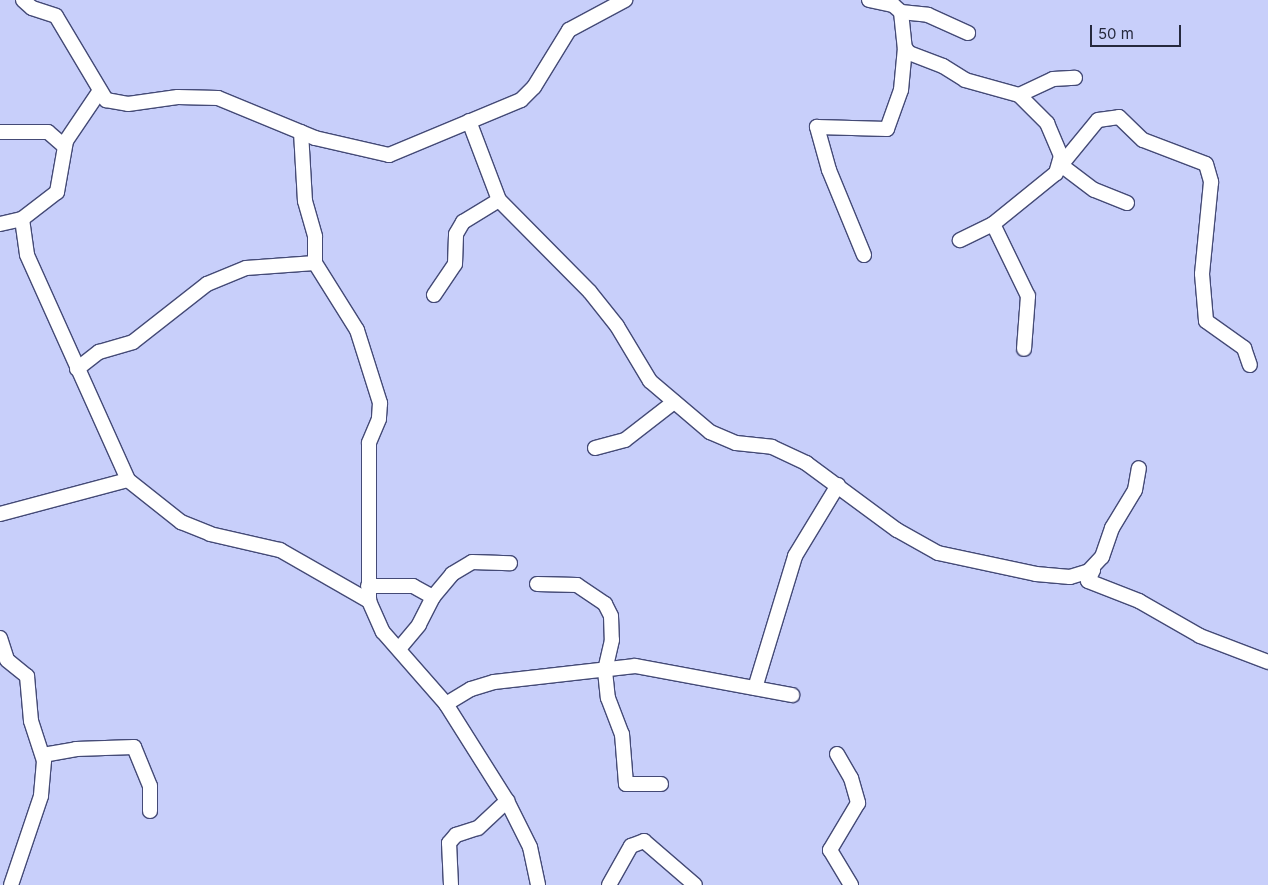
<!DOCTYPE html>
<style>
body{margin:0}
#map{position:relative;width:1268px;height:885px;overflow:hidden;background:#c8cffa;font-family:Inter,sans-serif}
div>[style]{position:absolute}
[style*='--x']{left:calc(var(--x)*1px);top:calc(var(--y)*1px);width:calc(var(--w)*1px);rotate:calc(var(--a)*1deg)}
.roads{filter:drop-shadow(1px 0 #444a76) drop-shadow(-1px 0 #444a76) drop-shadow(0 1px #444a76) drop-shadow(0 -1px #444a76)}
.minor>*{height:14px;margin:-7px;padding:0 7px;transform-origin:7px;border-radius:7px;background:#fff}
span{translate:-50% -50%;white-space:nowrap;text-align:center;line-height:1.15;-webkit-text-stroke:5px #c8cffa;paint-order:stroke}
.scale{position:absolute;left:1090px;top:25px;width:91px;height:22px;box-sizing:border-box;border:2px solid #26293d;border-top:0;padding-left:6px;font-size:15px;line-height:18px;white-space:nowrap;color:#26293d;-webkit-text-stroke:4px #c8cffa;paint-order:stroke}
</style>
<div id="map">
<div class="roads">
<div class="minor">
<i style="--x:23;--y:0;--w:12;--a:42"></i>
<i style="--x:32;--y:8;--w:25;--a:18"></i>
<i style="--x:56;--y:16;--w:98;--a:59.2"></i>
<i style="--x:106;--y:100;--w:22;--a:10"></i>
<i style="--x:128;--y:104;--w:50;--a:-8"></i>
<i style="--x:178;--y:97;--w:40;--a:1.4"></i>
<i style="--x:218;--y:98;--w:105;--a:22.4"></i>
<i style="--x:315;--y:138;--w:76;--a:12.9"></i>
<i style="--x:389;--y:155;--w:143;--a:-22.6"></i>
<i style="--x:521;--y:100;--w:18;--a:-45"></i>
<i style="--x:534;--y:87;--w:67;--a:-58.4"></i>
<i style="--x:569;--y:30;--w:64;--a:-28.2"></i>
<i style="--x:869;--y:0;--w:25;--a:12"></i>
<i style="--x:893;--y:5;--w:11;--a:41"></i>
<i style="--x:901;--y:12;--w:36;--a:84"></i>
<i style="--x:905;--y:48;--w:6;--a:51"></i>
<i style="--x:909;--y:53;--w:36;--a:21"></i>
<i style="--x:943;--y:66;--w:26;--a:32"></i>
<i style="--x:965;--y:80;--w:56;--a:15.5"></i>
<i style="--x:1019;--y:95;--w:40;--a:45"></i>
<i style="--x:1047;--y:123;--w:36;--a:67"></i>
<i style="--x:1061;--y:156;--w:18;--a:106"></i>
<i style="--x:1056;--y:173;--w:81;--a:141"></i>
<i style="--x:993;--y:224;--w:37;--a:154"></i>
<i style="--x:901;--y:12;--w:27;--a:6"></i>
<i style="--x:928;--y:15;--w:44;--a:24.2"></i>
<i style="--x:99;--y:92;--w:59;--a:124"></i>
<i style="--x:66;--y:141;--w:52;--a:100"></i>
<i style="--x:57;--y:192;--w:44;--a:142.4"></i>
<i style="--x:22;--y:219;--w:36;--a:82"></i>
<i style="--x:27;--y:255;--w:247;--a:65.8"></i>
<i style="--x:128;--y:480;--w:68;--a:38.4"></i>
<i style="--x:181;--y:522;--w:31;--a:22"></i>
<i style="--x:210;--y:534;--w:72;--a:12.9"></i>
<i style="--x:280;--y:550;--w:103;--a:29.8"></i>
<i style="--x:1019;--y:95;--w:38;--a:-25"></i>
<i style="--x:1053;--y:79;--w:22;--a:-3"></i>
<i style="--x:469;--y:121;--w:85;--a:69.2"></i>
<i style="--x:499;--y:200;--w:129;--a:45.3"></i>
<i style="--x:590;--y:292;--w:43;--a:51.5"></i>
<i style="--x:617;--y:326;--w:64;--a:59"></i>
<i style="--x:650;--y:381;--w:79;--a:40.4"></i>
<i style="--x:710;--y:432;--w:28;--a:23"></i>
<i style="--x:736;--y:443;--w:36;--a:6"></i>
<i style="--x:772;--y:447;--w:38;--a:25"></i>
<i style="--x:806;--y:463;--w:113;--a:36.4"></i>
<i style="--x:897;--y:530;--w:47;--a:29.3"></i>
<i style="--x:938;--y:553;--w:100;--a:12.1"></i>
<i style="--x:1036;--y:574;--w:34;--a:5"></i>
<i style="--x:1070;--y:577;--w:24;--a:-17"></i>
<i style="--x:1093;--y:570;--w:12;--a:114"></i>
<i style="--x:1088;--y:581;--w:55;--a:21.4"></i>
<i style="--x:1139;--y:601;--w:70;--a:29.8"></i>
<i style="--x:1200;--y:636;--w:73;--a:20.9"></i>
<i style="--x:0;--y:132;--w:48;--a:0"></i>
<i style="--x:48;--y:132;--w:21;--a:41"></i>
<i style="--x:301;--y:132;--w:69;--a:86.7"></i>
<i style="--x:305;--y:201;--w:37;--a:74"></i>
<i style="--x:315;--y:237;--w:26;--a:90"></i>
<i style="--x:315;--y:263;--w:79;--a:57.9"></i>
<i style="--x:357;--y:330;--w:77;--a:72.5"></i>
<i style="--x:380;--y:403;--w:16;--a:94"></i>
<i style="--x:379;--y:419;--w:26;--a:113"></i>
<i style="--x:369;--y:443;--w:158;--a:90"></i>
<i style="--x:369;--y:601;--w:34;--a:66"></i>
<i style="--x:383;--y:632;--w:96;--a:48.8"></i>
<i style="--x:446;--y:704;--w:115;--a:57.8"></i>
<i style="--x:507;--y:801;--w:51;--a:63.4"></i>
<i style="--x:530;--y:847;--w:39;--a:78"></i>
<i style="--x:1127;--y:203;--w:35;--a:-158"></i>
<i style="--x:1094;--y:190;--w:41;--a:-142.9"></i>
<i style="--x:1061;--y:165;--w:58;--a:-50.6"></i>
<i style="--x:1098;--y:120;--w:21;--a:-8"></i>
<i style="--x:1119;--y:117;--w:33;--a:44"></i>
<i style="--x:1143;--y:140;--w:67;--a:20.9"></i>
<i style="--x:1206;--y:164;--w:19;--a:74"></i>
<i style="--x:1211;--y:182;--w:92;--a:95.6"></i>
<i style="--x:1202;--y:274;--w:47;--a:85.1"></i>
<i style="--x:1206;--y:321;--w:47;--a:35.4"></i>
<i style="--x:1244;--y:348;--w:18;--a:71"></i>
<i style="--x:0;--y:224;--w:23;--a:-13"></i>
<i style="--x:993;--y:224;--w:80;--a:64.1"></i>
<i style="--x:1028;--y:296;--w:53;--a:94.3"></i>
<i style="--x:864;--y:255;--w:92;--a:-112.4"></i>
<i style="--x:829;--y:170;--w:45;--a:-105.6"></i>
<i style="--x:817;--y:127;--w:70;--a:1.6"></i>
<i style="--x:887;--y:129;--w:41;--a:-70.3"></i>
<i style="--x:901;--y:90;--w:42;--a:-84.6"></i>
<i style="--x:434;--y:295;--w:37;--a:-56"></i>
<i style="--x:455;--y:264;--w:30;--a:-88"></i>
<i style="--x:456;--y:234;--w:14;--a:-60"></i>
<i style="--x:463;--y:222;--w:42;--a:-31.4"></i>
<i style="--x:77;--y:369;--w:28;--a:-38"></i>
<i style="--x:99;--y:352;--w:35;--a:-16"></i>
<i style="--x:133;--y:342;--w:94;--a:-38.1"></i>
<i style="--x:207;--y:284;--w:42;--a:-22.3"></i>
<i style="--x:246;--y:268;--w:69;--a:-4.1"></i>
<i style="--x:595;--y:448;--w:31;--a:-15"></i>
<i style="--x:625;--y:440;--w:62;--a:-37.8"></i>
<i style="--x:0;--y:514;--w:132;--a:-14.9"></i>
<i style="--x:1085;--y:575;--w:25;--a:-47"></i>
<i style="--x:1102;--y:557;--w:31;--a:-71"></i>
<i style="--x:1112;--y:528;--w:44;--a:-58.8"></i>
<i style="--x:1135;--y:490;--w:22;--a:-80"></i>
<i style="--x:537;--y:584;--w:40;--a:1.4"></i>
<i style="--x:577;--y:585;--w:34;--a:34"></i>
<i style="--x:605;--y:604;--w:13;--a:63"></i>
<i style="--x:611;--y:616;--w:24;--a:88"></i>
<i style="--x:612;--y:640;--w:32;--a:103"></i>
<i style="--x:605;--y:671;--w:27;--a:84"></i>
<i style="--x:608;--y:698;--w:39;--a:69"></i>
<i style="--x:622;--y:734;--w:50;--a:85.4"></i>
<i style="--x:626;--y:784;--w:35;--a:0"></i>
<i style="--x:368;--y:586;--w:45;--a:0"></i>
<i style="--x:413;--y:586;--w:23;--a:29"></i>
<i style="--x:433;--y:597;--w:31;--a:117"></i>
<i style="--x:419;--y:625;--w:31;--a:130"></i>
<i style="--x:433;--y:597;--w:30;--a:-50"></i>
<i style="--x:452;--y:574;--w:23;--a:-31"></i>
<i style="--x:472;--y:562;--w:38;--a:2"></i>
<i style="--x:0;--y:638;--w:23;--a:72"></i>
<i style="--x:7;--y:660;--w:26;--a:39"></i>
<i style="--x:27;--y:676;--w:45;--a:84.9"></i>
<i style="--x:31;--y:721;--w:42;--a:72"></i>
<i style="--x:44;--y:761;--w:35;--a:95"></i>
<i style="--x:41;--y:796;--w:94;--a:108.6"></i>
<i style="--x:755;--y:688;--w:138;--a:-73.1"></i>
<i style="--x:795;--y:556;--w:83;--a:-58.8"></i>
<i style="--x:446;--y:704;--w:29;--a:-31"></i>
<i style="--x:471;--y:689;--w:24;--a:-17"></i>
<i style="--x:494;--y:682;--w:142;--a:-6.5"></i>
<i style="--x:635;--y:666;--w:160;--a:10.5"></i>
<i style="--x:837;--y:754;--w:28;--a:60"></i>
<i style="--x:851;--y:778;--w:26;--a:74"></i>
<i style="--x:858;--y:803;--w:55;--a:120.8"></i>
<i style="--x:830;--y:850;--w:41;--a:59"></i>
<i style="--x:43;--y:755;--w:34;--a:-10"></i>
<i style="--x:76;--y:749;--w:58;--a:-2"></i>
<i style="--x:134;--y:747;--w:42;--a:67.7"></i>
<i style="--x:150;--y:786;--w:25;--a:90"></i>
<i style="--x:451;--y:885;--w:42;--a:-92.7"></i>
<i style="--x:449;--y:843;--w:11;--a:-49"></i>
<i style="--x:456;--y:835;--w:23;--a:-18"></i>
<i style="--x:478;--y:828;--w:40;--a:-43"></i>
<i style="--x:609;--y:885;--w:45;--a:-60.6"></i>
<i style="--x:631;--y:846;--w:14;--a:-21"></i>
<i style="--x:644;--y:841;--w:67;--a:40.8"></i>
</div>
</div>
<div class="scale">50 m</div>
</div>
